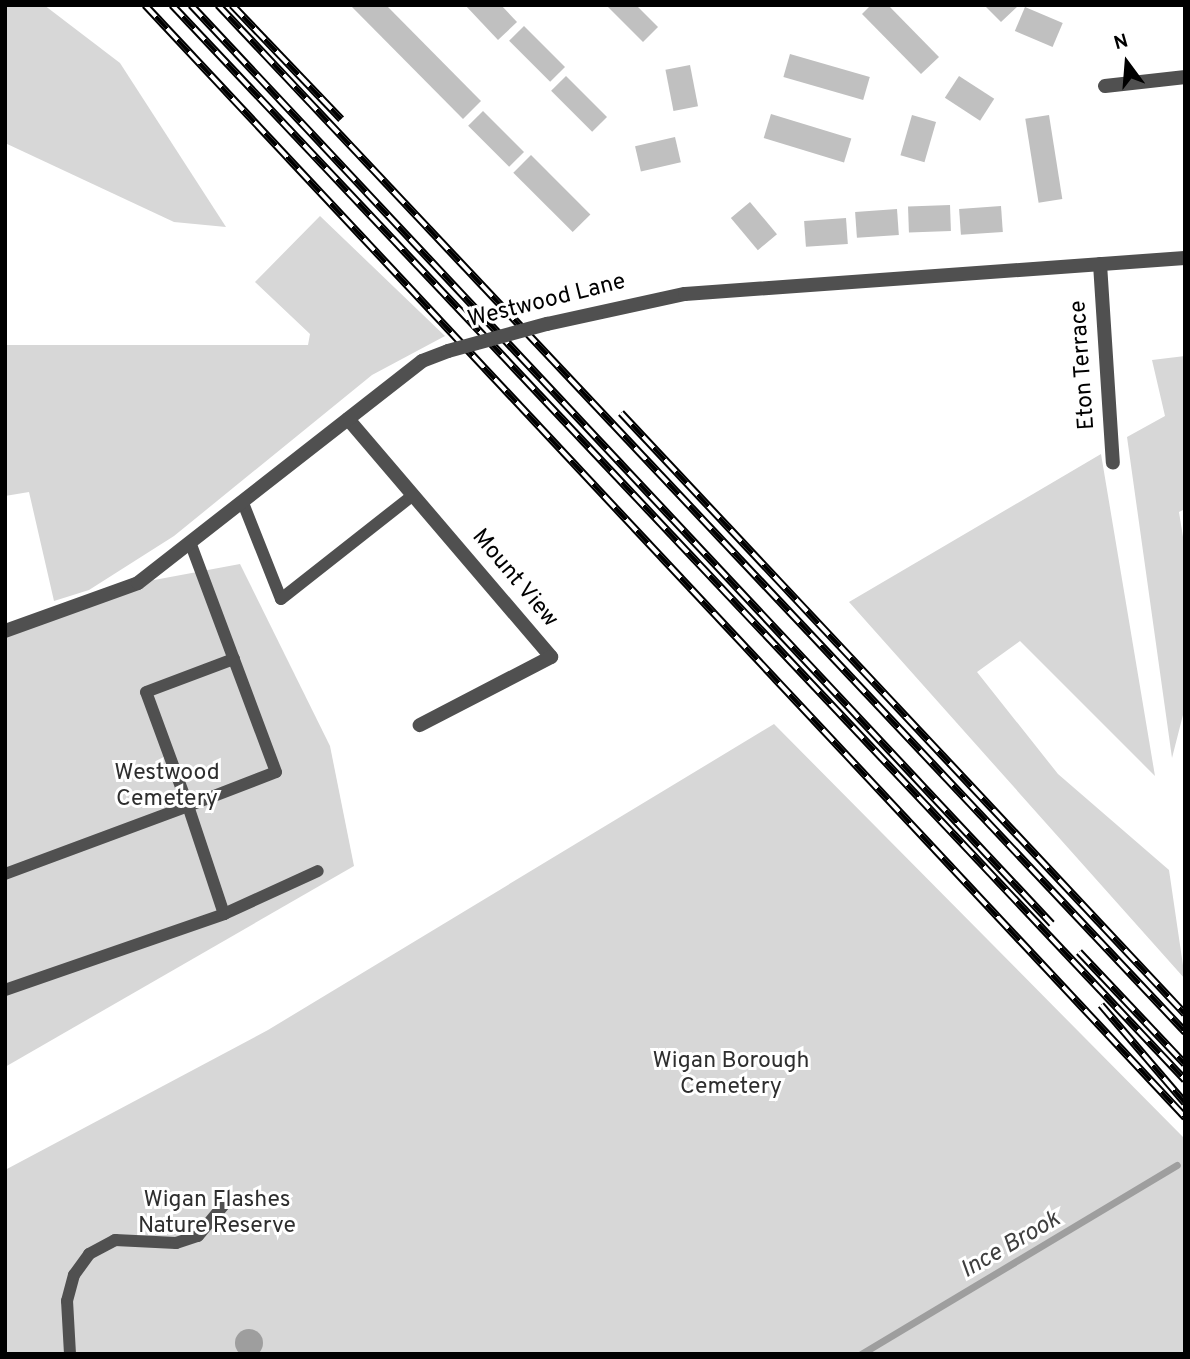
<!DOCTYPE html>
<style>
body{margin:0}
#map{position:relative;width:1190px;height:1359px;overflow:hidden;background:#fff;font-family:Overpass,sans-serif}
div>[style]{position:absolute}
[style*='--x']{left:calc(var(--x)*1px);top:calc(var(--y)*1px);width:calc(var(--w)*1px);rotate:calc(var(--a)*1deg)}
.green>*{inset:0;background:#d7d7d7}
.water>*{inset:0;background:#9e9e9e}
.round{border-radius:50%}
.stream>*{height:7px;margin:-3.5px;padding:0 3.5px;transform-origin:3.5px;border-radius:3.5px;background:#9e9e9e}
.building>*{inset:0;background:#c0c0c0;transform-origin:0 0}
.lane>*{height:12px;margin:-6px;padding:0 6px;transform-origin:6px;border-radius:6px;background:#505050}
.street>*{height:14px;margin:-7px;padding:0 7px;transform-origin:7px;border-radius:7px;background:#505050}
.rail>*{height:8px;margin-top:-4px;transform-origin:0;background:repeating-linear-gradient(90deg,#fff 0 16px,#000 0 32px);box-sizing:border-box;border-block:2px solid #000}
.street-bridge>*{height:14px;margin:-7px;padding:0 7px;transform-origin:7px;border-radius:7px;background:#505050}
span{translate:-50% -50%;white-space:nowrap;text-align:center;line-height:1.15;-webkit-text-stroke:6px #fff;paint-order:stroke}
.street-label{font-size:23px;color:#000}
.park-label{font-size:23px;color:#2e2e2e}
.water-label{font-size:24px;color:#3f3f3f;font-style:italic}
.frame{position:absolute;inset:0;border:7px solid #000;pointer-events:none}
.north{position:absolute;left:1092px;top:28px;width:70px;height:70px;-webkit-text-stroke:5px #fff;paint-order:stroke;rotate:344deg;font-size:19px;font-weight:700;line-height:28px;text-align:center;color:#000}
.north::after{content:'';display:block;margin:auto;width:24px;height:32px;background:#000;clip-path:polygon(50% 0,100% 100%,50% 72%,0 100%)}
</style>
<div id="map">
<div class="green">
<i style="clip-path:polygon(5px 5px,44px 5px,120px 63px,226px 227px,174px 222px,5px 143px)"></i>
<i style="clip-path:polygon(320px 216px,445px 336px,372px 375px,174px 536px,89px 590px,54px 601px,29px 492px,5px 496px,5px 345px,308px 345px,310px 334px,255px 282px)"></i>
<i style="clip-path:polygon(1185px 356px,1185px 509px,1179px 512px,1183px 537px,1185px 513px,1185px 707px,1172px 758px,1127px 437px,1165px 416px,1152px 360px)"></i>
<i style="clip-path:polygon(1101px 454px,1155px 776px,1020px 641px,977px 672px,1058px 774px,1169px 870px,1185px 979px,849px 602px)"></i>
<i style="clip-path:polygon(240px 564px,330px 746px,354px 866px,5px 1067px,5px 631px,138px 583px)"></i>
<i style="clip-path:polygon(774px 724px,1185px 1139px,1185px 1354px,5px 1354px,5px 1170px,268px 1030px)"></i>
</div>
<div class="water">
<i class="round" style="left:235px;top:1329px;width:28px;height:28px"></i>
</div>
<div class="stream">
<i style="--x:861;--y:1354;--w:368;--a:-30.9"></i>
</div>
<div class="building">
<i style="clip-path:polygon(350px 5px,386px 5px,481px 101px,463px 119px)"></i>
<i style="clip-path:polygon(465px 5px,501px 5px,517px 22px,498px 40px)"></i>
<i style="clip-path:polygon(606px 5px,636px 5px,658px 27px,643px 42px)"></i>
<i style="clip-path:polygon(871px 5px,888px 5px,939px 57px,921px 74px,862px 14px)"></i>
<i style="clip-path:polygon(984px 5px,1019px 5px,1001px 22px)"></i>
<i style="left:1025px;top:7px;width:41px;height:26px;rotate:23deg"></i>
<i style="left:524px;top:26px;width:58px;height:21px;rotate:45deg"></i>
<i style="left:790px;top:54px;width:83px;height:24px;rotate:16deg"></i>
<i style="left:690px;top:65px;width:42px;height:25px;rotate:79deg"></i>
<i style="left:566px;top:76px;width:58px;height:21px;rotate:45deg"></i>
<i style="left:959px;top:76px;width:42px;height:26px;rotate:33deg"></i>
<i style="left:483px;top:111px;width:58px;height:21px;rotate:45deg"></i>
<i style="left:771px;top:114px;width:84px;height:25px;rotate:17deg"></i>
<i style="left:912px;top:115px;width:25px;height:42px;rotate:16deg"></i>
<i style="left:1049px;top:115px;width:85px;height:24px;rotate:81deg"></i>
<i style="left:675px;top:137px;width:26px;height:41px;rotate:77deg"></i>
<i style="left:531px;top:155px;width:84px;height:25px;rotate:45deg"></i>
<i style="left:750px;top:202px;width:42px;height:25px;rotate:50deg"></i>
<i style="left:950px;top:205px;width:26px;height:42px;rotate:88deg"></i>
<i style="left:1001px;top:206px;width:26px;height:42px;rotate:86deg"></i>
<i style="left:897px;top:209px;width:26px;height:42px;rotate:86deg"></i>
<i style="left:846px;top:218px;width:26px;height:42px;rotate:86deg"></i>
</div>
<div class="lane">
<i style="--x:243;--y:503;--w:103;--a:68.4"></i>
<i style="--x:281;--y:599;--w:168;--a:-38.2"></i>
<i style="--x:5;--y:874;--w:195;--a:-20.4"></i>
<i style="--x:188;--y:806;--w:121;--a:-110.2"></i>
<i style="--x:146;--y:692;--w:94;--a:-20.6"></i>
<i style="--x:224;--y:914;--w:103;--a:-24.6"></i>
<i style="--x:5;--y:990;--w:232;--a:-19.1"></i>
<i style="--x:224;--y:914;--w:114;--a:-108.4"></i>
<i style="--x:188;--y:806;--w:94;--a:-21.1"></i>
<i style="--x:276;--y:772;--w:242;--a:-110.5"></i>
<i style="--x:70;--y:1354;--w:53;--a:-93.2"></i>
<i style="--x:67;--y:1301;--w:27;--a:-75"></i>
<i style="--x:74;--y:1275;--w:26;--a:-54"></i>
<i style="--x:89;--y:1254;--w:30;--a:-28"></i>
<i style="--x:115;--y:1240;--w:61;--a:2.8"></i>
<i style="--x:176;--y:1243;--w:23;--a:-18"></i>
<i style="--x:198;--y:1236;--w:45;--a:-50.4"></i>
</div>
<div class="street">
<i style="--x:1105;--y:86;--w:81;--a:-6.4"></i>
<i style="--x:1100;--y:264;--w:199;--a:86.3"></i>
<i style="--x:547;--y:324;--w:141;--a:-12.3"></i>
<i style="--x:685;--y:294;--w:501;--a:-4.12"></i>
<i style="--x:348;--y:419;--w:313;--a:49.5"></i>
<i style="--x:551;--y:657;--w:148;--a:152.6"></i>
<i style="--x:5;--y:631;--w:141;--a:-19.8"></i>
<i style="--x:138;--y:583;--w:360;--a:-38"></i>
<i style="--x:422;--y:361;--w:28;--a:-21"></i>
</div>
<div class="rail">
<i style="--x:145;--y:5;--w:1523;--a:46.92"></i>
<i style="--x:172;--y:5;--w:1477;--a:46.7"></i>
<i style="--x:191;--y:5;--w:1259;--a:46.87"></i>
<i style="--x:218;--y:5;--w:1411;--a:46.72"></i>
<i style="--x:232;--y:5;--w:158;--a:46.3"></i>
<i style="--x:621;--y:413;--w:824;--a:46.82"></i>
<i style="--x:1079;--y:952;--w:154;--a:46.6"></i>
<i style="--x:1101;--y:1005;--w:129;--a:49.4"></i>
</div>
<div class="street-bridge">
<i style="--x:448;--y:351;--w:103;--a:-15.3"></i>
</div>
<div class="street-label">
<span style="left:547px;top:302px;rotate:-14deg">Westwood Lane</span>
<span style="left:1084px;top:365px;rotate:-94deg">Eton Terrace</span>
<span style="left:514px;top:579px;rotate:50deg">Mount View</span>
</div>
<div class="park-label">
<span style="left:167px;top:787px">Westwood<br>Cemetery</span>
<span style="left:731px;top:1075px">Wigan Borough<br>Cemetery</span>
<span style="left:217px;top:1214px">Wigan Flashes<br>Nature Reserve</span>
</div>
<div class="water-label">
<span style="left:1011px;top:1246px;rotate:-30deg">Ince Brook</span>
</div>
<div class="frame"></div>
<div class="north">N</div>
</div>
